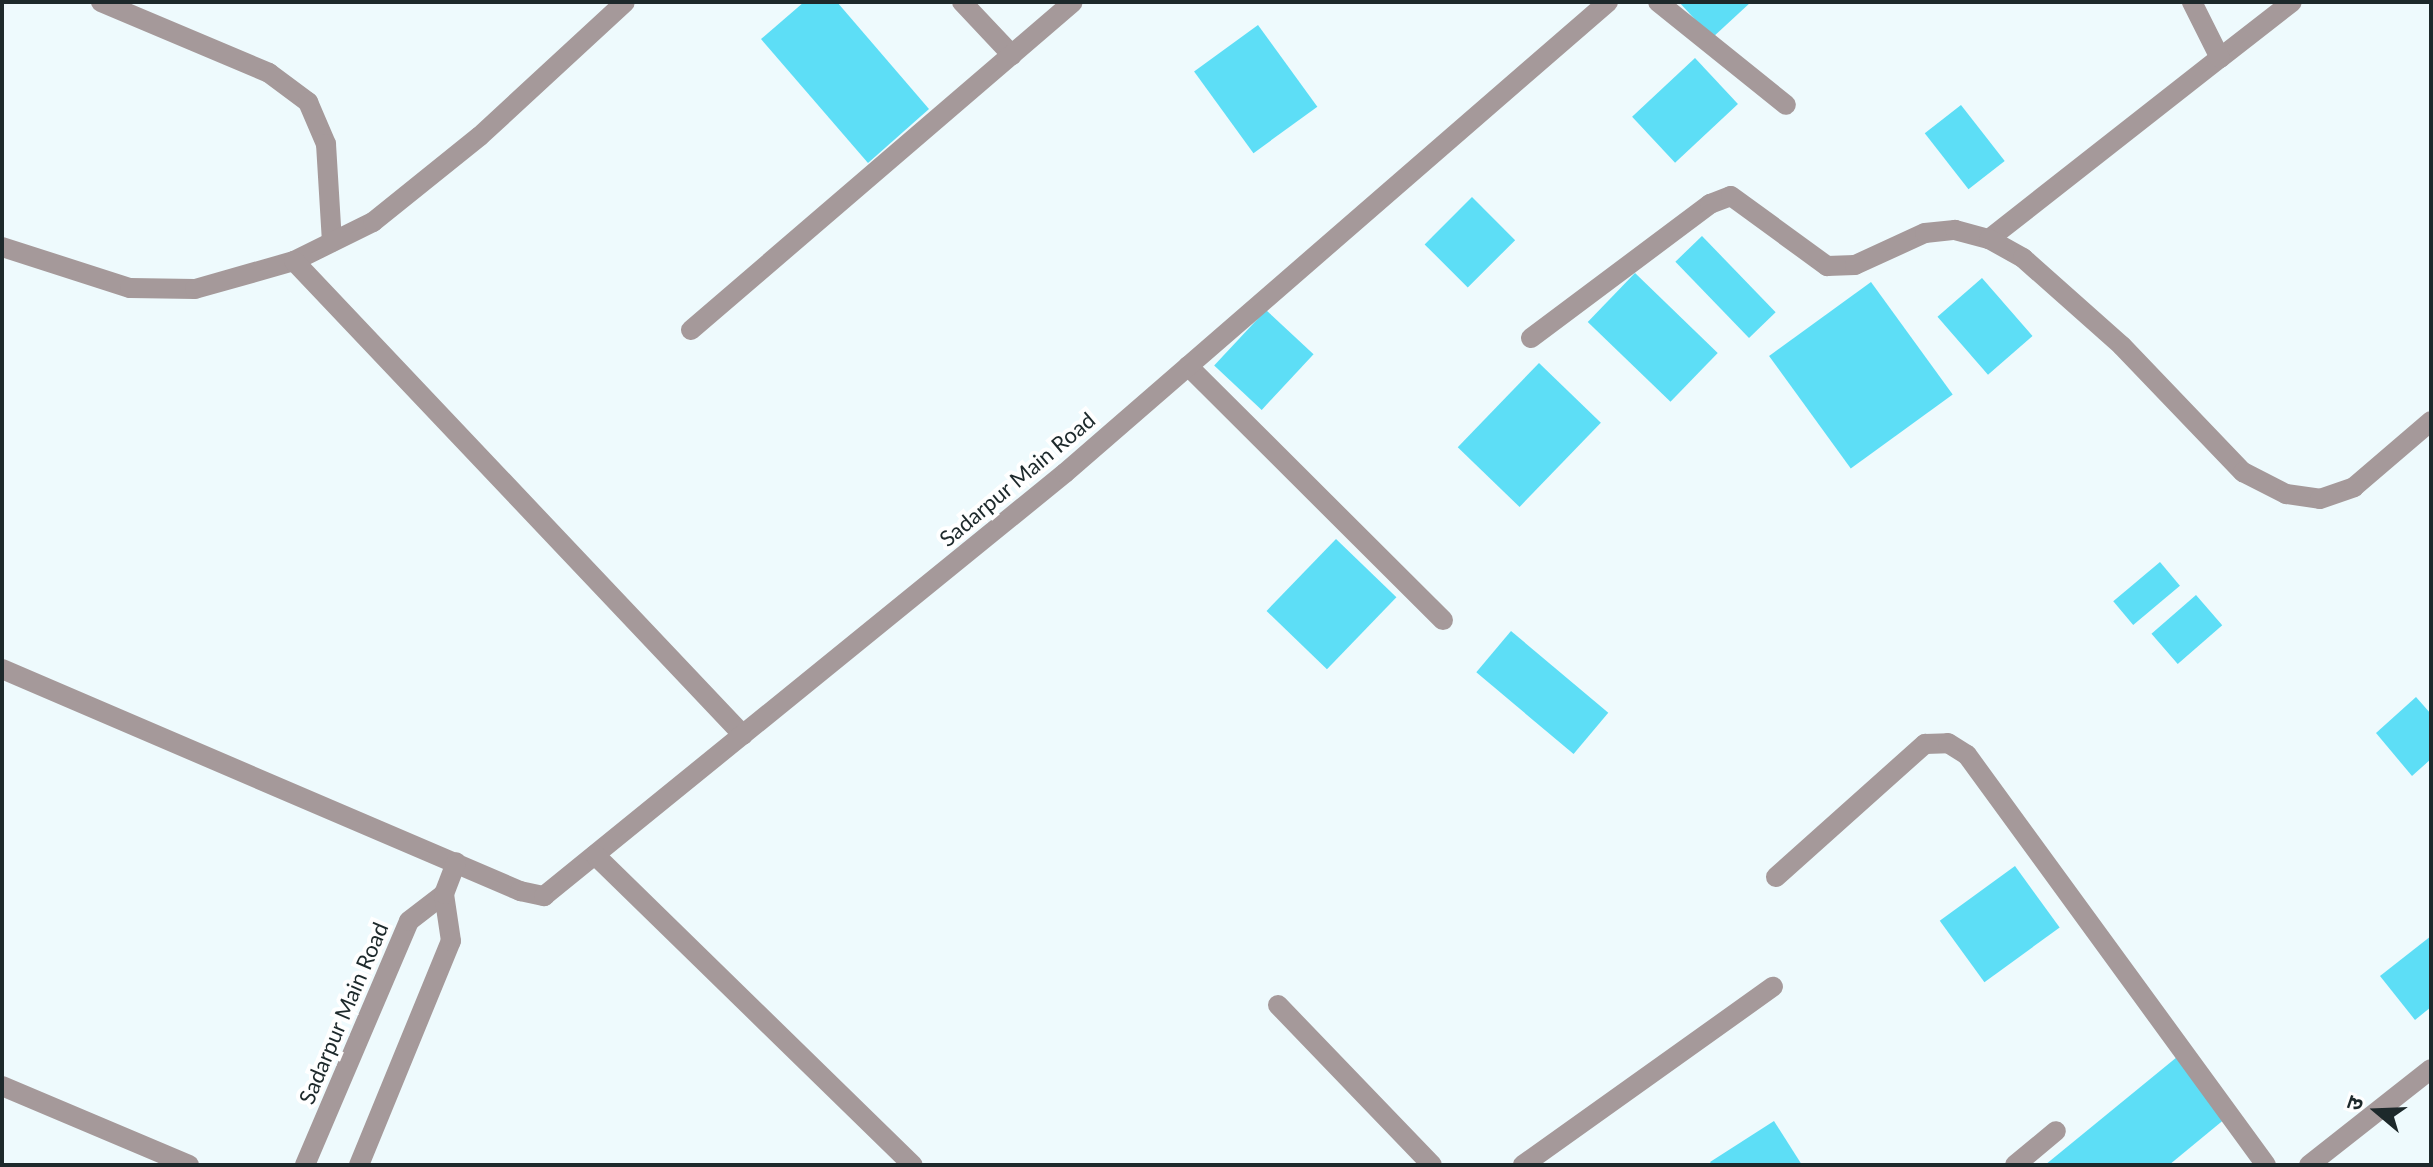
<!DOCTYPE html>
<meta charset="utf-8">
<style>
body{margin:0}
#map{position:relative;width:2433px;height:1167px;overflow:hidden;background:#eefafd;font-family:Lato,"Noto Sans Devanagari",sans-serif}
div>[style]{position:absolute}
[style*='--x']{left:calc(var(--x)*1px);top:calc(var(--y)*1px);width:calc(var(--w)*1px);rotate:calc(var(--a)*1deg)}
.building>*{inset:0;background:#5ddef6;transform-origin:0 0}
.minor>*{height:20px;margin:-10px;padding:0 10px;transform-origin:10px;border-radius:10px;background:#a5999a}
span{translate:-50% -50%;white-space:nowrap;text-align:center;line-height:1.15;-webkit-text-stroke:8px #fff;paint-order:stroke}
.street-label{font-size:22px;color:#1d292b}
.frame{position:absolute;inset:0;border:4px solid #1d292b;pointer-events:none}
.north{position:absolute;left:2337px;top:1071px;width:80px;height:80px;-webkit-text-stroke:6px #fff;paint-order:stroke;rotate:289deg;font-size:22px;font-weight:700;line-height:32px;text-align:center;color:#1d292b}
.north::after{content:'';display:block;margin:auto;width:28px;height:36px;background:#1d292b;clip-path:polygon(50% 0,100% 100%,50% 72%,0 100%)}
</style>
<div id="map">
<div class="building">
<i style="clip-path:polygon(804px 2px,837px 2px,929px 109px,868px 163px,761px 39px)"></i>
<i style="clip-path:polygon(1679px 2px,1751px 2px,1712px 38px)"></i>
<i style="left:1258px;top:25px;width:101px;height:79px;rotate:54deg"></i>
<i style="left:1695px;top:58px;width:63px;height:86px;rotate:47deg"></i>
<i style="left:1961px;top:105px;width:71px;height:46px;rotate:52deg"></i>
<i style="left:1472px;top:197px;width:61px;height:67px;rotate:45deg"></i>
<i style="left:1702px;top:236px;width:106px;height:37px;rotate:46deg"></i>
<i style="left:1635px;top:273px;width:115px;height:68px;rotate:44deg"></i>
<i style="left:1982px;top:278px;width:77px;height:59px;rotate:49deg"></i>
<i style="left:1871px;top:282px;width:139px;height:126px;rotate:54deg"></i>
<i style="left:1266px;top:310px;width:65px;height:76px;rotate:43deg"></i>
<i style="left:1539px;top:363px;width:86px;height:117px;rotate:44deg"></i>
<i style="left:1336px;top:539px;width:84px;height:100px;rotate:44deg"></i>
<i style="left:2160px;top:562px;width:31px;height:61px;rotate:50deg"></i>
<i style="left:2196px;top:595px;width:40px;height:59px;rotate:49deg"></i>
<i style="left:1511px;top:631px;width:127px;height:54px;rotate:40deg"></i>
<i style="clip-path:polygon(2416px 697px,2431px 714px,2431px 759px,2412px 776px,2376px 733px)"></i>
<i style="left:2015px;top:866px;width:76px;height:93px;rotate:54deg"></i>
<i style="clip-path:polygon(2431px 936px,2431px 1007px,2415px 1020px,2380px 976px)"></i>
<i style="clip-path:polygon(2177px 1057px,2226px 1118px,2169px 1165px,2045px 1165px)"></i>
<i style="clip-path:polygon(1774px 1121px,1802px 1165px,1712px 1165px,1710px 1162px)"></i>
</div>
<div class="minor">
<i style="--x:101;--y:2;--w:182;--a:22.9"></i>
<i style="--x:269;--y:73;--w:49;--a:36.6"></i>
<i style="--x:308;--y:102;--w:46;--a:66.8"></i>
<i style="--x:326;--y:144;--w:98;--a:86.5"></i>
<i style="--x:962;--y:2;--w:73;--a:46.7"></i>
<i style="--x:1658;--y:2;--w:164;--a:38.8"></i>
<i style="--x:2220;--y:58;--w:91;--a:-37.9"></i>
<i style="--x:1989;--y:239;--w:293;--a:-38.1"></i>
<i style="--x:2220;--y:58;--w:63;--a:-116.6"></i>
<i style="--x:2;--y:247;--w:134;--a:17.8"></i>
<i style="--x:130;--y:288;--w:65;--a:0.9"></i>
<i style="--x:195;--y:289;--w:103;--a:-15.8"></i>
<i style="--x:294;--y:261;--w:88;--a:-26.3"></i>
<i style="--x:373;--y:222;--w:137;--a:-38.8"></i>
<i style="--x:480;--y:136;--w:197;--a:-42.7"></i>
<i style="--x:294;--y:261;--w:653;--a:46.55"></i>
<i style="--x:691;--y:330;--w:503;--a:-40.65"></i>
<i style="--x:1531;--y:338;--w:224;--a:-36.8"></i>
<i style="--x:1710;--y:204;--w:22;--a:-21"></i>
<i style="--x:1731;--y:196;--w:119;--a:36.1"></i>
<i style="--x:1827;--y:266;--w:28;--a:-2"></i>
<i style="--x:1855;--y:265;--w:77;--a:-24.6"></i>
<i style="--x:1925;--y:233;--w:30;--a:-6"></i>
<i style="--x:1955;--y:230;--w:35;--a:15"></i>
<i style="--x:1989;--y:239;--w:39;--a:29"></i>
<i style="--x:2023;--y:258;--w:132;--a:41.6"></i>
<i style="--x:2122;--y:346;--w:175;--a:46.2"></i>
<i style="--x:2243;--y:472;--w:48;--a:27.1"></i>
<i style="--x:2286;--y:494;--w:34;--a:8"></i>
<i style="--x:2320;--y:499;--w:36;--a:-19"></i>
<i style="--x:2354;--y:487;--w:101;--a:-40.6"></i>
<i style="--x:1188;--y:366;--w:360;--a:44.9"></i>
<i style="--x:2;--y:669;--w:564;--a:23.2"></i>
<i style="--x:520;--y:891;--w:25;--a:12"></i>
<i style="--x:544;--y:896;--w:671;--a:-39.07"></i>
<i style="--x:1065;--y:473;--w:719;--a:-40.94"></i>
<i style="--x:595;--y:855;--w:444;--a:44.3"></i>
<i style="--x:1776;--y:877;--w:200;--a:-41.8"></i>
<i style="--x:1925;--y:744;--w:23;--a:-2"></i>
<i style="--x:1948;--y:743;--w:22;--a:32"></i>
<i style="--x:1967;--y:755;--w:507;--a:53.9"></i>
<i style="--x:1278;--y:1005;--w:222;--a:46.1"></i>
<i style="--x:2;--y:1086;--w:203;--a:22.9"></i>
<i style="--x:305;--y:1165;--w:265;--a:-66.9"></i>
<i style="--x:409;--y:921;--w:44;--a:-37.6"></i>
<i style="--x:359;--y:1165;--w:242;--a:-67.7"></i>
<i style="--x:451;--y:941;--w:48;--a:-98.5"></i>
<i style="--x:444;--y:894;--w:34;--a:-69"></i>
<i style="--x:1523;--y:1165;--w:307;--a:-35.5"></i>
<i style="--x:2015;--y:1165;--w:53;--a:-39.7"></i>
<i style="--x:2309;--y:1165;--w:155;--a:-38.2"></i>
</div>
<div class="street-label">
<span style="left:1017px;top:479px;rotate:-40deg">Sadarpur Main Road</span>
<span style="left:343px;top:1013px;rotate:-67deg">Sadarpur Main Road</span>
</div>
<div class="frame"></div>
<div class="north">उ</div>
</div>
